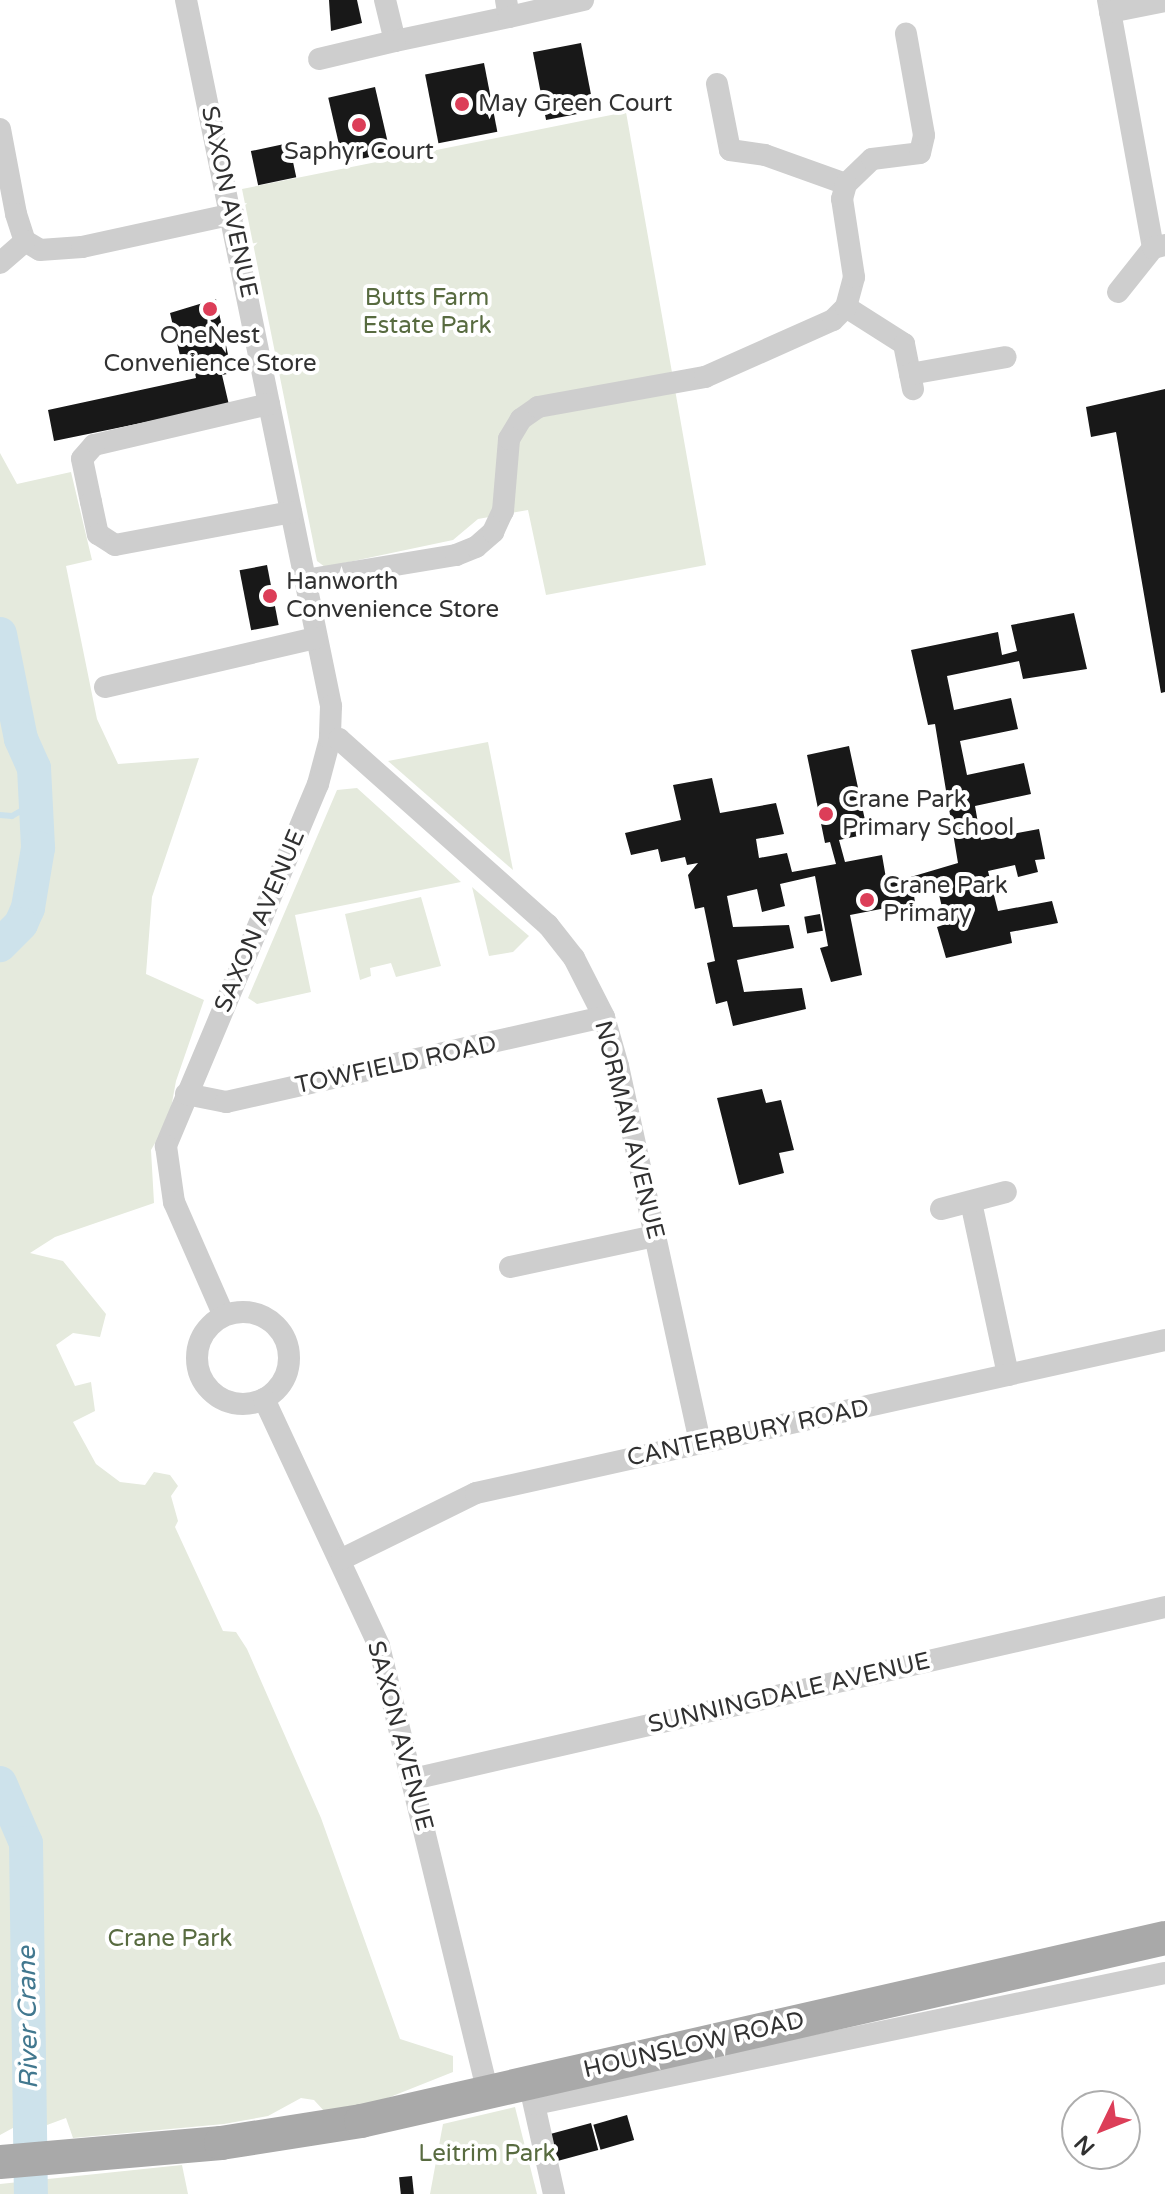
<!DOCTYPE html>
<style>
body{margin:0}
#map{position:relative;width:1165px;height:2194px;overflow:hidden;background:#fff;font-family:"Varela Round",sans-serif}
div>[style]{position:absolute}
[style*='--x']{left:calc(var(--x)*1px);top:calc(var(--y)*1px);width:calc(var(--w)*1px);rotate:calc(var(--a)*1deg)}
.green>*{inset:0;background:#e5eadd}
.stream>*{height:6px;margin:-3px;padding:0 3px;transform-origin:3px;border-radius:3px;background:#cde2eb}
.river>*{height:34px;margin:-17px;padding:0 17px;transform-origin:17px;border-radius:17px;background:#cde2eb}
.building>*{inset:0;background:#181818;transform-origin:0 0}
.minor>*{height:22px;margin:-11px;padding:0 11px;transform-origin:11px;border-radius:11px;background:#cecece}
.minor>.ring{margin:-11px;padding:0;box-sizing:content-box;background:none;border:22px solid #cecece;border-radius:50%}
.primary>*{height:34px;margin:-17px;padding:0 17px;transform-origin:17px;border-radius:17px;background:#a9a9a9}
.dots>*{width:22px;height:22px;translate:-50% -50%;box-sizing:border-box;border:4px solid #fff;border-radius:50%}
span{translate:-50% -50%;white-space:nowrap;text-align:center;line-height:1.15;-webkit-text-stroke:8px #fff;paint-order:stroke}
.poi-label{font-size:24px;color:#313131}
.left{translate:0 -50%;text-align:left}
.street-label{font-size:24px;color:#313131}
.park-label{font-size:24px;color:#586b40}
.water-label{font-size:26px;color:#42788f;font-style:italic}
.north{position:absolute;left:1061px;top:2090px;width:80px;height:80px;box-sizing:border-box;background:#fff;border:2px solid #adadad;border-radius:50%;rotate:227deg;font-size:22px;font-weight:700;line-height:32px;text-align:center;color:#313131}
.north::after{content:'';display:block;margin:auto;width:28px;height:36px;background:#dc3e58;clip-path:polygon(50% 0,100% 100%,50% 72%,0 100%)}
</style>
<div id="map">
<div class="green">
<i style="clip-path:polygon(626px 112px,706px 565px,546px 595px,528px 510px,478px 519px,453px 540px,325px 567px,317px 561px,242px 189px)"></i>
<i style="clip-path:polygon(0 453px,17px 484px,71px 472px,92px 560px,66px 566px,97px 719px,118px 764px,199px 758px,152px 897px,146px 974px,204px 1000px,176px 1081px,169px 1119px,151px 1150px,154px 1203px,55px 1237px,30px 1253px,63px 1261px,106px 1314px,100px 1337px,73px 1333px,56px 1345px,75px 1386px,91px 1382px,95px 1411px,73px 1422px,96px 1464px,120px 1482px,145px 1485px,154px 1472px,170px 1475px,178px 1486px,171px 1496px,178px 1521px,175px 1527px,223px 1631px,236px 1632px,247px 1649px,321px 1818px,400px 2039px,453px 2056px,453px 2072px,375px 2103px,325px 2112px,314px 2100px,301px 2098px,268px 2116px,224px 2124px,73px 2138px,66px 2118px,47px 2125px,22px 2123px,0 2135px)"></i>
<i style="clip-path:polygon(488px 742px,513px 870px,388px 761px)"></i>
<i style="clip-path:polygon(357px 788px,461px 882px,295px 915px,311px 992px,257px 1004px,248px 998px,337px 790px)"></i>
<i style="clip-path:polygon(472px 887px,529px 936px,513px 952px,489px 956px)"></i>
<i style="clip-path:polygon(421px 897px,441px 966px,396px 977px,391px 963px,370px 968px,371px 976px,360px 980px,345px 914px)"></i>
<i style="clip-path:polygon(515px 2107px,537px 2194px,430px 2194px,443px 2124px)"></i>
<i style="clip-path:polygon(182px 2165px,188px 2194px,0 2194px,0 2184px)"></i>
</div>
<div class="stream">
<i style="--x:0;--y:815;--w:12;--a:5"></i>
<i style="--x:12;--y:816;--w:28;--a:-30"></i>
</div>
<div class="river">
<i style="--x:0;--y:634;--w:107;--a:78.7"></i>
<i style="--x:21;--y:739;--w:32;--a:66"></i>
<i style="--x:34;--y:768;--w:80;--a:87.1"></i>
<i style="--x:38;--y:848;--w:61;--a:99.5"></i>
<i style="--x:28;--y:908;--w:17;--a:114"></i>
<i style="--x:21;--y:924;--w:30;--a:135"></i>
<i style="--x:0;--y:1783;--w:65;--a:66.6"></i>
<i style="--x:26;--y:1843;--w:351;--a:89.2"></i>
</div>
<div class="building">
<i style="clip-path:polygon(329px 0,357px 0,362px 23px,331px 31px)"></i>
<i style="left:581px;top:43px;width:69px;height:49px;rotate:79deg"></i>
<i style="left:484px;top:63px;width:70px;height:60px;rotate:79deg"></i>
<i style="left:375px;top:87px;width:67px;height:48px;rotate:77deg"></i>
<i style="left:289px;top:143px;width:35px;height:39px;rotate:78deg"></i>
<i style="clip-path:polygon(216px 299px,232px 373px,222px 375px,229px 405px,54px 441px,48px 410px,196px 378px,192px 358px,181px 360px,170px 313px)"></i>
<i style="clip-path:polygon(1165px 389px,1165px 692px,1161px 693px,1116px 432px,1091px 437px,1086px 407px)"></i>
<i style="left:267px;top:565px;width:61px;height:28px;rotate:79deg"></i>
<i style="clip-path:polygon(1074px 613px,1087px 669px,1023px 679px,1019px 661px,947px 676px,954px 710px,1011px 698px,1018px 729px,960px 741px,967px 775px,1024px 763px,1031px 794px,975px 806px,981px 840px,1039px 829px,1045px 859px,1035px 860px,1038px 872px,1018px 877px,1015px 865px,988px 871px,998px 911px,1052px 901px,1058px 923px,1010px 932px,1012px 943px,946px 958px,937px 927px,946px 924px,936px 882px,913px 888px,915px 903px,906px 906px,900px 916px,891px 907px,850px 915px,862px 975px,831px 982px,820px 948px,828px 946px,815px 876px,780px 884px,785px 906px,762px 912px,757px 889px,727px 896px,733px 927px,789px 925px,794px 948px,737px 960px,744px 992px,802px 988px,806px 1009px,733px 1026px,727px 1001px,716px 1004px,707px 963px,715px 961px,704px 907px,695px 909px,688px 875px,698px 863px,687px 865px,685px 857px,661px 862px,658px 849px,631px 855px,625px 833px,681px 820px,673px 785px,712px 778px,720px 813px,776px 803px,784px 834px,756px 839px,759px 858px,787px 853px,792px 872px,836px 864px,830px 842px,825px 843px,807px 755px,849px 746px,868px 834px,839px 840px,845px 862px,882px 855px,887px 884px,958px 863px,935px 724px,928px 725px,911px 650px,998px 632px,1002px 655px,1017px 651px,1011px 625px)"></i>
<i style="left:820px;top:914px;width:17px;height:16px;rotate:80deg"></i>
<i style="clip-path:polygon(762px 1089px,766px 1103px,781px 1100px,794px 1150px,779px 1153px,784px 1173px,739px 1185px,717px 1098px)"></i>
<i style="left:627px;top:2115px;width:26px;height:35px;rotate:74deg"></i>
<i style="left:591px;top:2123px;width:28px;height:46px;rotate:75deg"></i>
<i style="left:412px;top:2176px;width:18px;height:13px;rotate:84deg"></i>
</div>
<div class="minor">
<i style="--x:186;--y:0;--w:721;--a:78.39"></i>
<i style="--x:331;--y:706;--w:33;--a:92"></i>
<i style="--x:330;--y:739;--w:47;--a:104.9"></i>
<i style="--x:318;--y:784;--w:393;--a:112.8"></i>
<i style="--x:166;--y:1146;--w:57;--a:81.9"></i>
<i style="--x:174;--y:1202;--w:124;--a:66.3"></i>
<i style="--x:385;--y:0;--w:42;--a:76.3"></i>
<i style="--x:395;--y:41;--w:116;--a:-11.9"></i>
<i style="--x:509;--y:17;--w:17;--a:-100"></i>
<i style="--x:1108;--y:0;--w:252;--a:79.7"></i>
<i style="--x:1110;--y:12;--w:56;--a:-11.3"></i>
<i style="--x:509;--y:17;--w:76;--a:-12.9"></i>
<i style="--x:319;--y:59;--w:78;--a:-13.3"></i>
<i style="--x:717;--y:84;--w:67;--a:78.9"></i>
<i style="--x:730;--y:150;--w:35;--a:8"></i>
<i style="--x:765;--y:155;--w:86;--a:19.7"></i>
<i style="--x:846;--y:184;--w:36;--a:-44"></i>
<i style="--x:872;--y:159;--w:48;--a:-7.1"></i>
<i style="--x:920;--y:153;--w:18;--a:-77"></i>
<i style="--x:924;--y:135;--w:103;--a:-100.1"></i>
<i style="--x:0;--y:129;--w:86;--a:79.3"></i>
<i style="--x:16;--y:214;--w:28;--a:72"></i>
<i style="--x:25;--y:241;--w:17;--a:31"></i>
<i style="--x:40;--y:250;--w:42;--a:-4.1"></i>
<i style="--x:82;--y:247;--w:155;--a:-12.3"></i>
<i style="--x:0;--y:263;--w:33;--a:-41"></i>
<i style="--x:1118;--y:292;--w:56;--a:-51.5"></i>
<i style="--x:1153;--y:248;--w:12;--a:-14"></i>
<i style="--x:846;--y:307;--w:69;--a:32.5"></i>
<i style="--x:904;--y:344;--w:46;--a:78.7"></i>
<i style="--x:910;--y:374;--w:97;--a:-10"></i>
<i style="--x:269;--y:404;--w:180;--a:166.8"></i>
<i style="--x:94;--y:445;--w:18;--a:131"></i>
<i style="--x:82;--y:459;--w:44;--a:78.2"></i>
<i style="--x:91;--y:502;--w:33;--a:78"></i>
<i style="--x:98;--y:534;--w:20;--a:33"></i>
<i style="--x:115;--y:545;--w:179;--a:-10.6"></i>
<i style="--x:305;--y:580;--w:153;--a:-9.4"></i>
<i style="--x:456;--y:555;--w:22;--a:-22"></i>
<i style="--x:476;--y:547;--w:23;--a:-41"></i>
<i style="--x:493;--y:532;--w:23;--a:-65"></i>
<i style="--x:503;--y:511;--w:72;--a:-85.2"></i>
<i style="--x:509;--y:439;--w:23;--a:-59"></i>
<i style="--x:521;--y:419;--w:21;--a:-35"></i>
<i style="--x:538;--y:407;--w:170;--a:-10.2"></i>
<i style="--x:705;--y:377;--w:140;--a:-24"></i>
<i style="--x:833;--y:320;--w:18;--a:-45"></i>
<i style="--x:846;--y:307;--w:31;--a:-75"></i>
<i style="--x:854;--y:277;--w:79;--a:-98.7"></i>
<i style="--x:842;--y:199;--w:16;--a:-75"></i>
<i style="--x:105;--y:687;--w:216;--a:-13.1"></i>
<i style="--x:330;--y:739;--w:9;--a:0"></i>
<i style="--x:339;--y:739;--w:280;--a:41.7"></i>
<i style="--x:548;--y:925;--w:42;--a:51.8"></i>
<i style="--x:574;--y:958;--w:66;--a:63"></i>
<i style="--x:604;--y:1017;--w:51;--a:74.1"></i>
<i style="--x:618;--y:1066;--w:386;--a:77.7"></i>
<i style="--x:186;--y:1094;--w:41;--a:11.3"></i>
<i style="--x:226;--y:1102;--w:387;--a:-12.7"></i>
<i style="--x:971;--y:1202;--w:177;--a:77.9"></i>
<i style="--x:941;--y:1209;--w:67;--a:-14.7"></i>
<i style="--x:510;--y:1267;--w:148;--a:-12.1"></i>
<i class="ring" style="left:197px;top:1312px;width:70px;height:70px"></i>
<i style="--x:264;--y:1399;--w:272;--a:65"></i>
<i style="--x:379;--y:1646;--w:457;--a:76.3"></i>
<i style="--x:342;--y:1559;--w:149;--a:-26.2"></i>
<i style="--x:476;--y:1493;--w:706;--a:-12.52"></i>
<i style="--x:413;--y:1779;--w:771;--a:-12.88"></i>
<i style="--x:531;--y:2091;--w:106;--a:77.4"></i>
<i style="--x:535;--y:2104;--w:643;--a:-11.75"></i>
</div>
<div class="primary">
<i style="--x:0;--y:2162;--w:222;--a:-4.9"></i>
<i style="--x:221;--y:2143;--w:142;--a:-8.9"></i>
<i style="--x:361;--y:2121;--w:825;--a:-12.82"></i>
</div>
<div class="dots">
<i style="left:462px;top:104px;background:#dc3e58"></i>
<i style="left:359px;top:125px;background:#dc3e58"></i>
<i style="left:210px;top:309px;background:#dc3e58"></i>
<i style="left:270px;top:596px;background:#dc3e58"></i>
<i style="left:826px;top:814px;background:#dc3e58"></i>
<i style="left:867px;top:900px;background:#dc3e58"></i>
</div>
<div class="poi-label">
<span class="left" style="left:478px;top:104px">May Green Court</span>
<span style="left:359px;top:152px">Saphyr Court</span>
<span style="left:210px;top:350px">OneNest<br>Convenience Store</span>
<span class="left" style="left:286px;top:596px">Hanworth<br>Convenience Store</span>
<span class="left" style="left:842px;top:814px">Crane Park<br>Primary School</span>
<span class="left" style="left:883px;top:900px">Crane Park<br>Primary</span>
</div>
<div class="street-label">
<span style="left:229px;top:202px;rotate:78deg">SAXON AVENUE</span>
<span style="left:260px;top:921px;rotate:-67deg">SAXON AVENUE</span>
<span style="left:396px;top:1065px;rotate:-12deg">TOWFIELD ROAD</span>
<span style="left:629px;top:1130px;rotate:76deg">NORMAN AVENUE</span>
<span style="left:748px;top:1433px;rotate:-12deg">CANTERBURY ROAD</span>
<span style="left:789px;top:1693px;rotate:-13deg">SUNNINGDALE AVENUE</span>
<span style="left:400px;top:1736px;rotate:75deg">SAXON AVENUE</span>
<span style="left:694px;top:2045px;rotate:-13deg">HOUNSLOW ROAD</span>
</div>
<div class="park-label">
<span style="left:427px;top:312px">Butts Farm<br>Estate Park</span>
<span style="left:170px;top:1939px">Crane Park</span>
<span style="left:487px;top:2154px">Leitrim Park</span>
</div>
<div class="water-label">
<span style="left:28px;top:2018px;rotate:-91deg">River Crane</span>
</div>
<div class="north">N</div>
</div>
